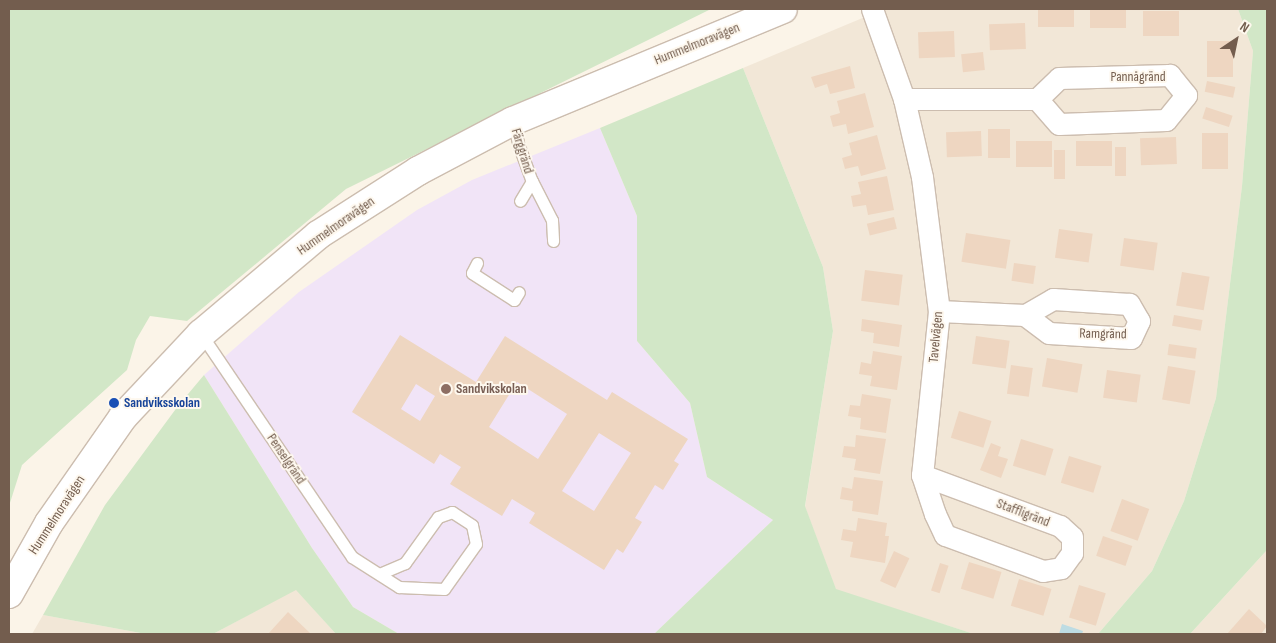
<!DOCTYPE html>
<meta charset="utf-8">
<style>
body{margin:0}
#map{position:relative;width:1276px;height:643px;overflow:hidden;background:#fbf4e8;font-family:"Sofia Sans Condensed",sans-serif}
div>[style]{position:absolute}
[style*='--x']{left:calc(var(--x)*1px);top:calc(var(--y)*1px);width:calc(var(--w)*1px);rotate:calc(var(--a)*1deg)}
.residential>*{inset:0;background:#f2e7d7}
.education>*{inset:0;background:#f1e4f7}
.green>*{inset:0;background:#d2e7c7}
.water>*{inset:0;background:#bddce3}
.building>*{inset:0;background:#eed6c1;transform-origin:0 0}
.roads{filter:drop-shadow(1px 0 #ccbdaf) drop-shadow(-1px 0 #ccbdaf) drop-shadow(0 1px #ccbdaf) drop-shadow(0 -1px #ccbdaf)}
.lane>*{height:11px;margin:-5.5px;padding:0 5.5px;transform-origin:5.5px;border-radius:5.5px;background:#fff}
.street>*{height:21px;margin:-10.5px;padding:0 10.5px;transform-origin:10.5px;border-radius:10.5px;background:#fff}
.secondary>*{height:28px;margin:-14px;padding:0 14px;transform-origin:14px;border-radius:14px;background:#fff}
.dots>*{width:14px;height:14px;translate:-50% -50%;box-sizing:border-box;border:2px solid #fef8ee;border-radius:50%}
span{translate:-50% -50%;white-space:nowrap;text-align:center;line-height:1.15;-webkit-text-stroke:4px #fef8ee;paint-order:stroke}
.street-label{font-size:14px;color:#735d4e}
.education-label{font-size:14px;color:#785e54;font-weight:700}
.left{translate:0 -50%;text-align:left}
.transit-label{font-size:14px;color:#164399;font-weight:700}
.frame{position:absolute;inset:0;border:10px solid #735d4e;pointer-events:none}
.north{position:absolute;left:1211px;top:15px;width:50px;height:50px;-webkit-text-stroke:4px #fef8ee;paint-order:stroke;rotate:34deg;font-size:14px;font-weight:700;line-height:20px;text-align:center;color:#735d4e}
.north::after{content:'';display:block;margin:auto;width:18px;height:22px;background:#735d4e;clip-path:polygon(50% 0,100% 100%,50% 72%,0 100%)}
</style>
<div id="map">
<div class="residential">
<i style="clip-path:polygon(884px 9px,1238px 9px,1253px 51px,1242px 186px,1216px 398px,1184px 501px,1152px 571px,1098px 634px,974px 634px,836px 590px,805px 507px,833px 331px,823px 267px,743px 68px)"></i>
<i style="clip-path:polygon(1267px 550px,1267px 634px,1190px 634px)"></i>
<i style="clip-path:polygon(296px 589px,336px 634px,213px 634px)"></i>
<i style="clip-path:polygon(43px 615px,146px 634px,32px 634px)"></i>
</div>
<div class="education">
<i style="clip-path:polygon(600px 128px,637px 216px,637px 341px,690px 403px,707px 477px,773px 520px,654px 634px,399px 634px,353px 607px,312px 548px,204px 375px,299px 292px,417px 210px,472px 180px)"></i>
</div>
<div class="green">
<i style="clip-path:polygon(9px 9px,711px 9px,346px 189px,187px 321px,150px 316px,136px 340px,127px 370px,22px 465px,9px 506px)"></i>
<i style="clip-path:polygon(1238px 9px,1267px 9px,1267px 550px,1190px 634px,1098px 634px,1152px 571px,1184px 501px,1216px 398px,1242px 186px,1253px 51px)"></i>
<i style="clip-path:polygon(743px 68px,823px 267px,833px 331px,805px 506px,836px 589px,974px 634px,654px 634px,773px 520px,707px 477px,690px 403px,637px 341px,637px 216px,600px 128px)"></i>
<i style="clip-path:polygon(204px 375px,312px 548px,353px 607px,399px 634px,336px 634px,296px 590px,213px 634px,146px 634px,43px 615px,105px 505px,178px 406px)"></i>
</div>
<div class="water">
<i style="clip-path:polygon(1062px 624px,1083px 631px,1082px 634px,1059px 634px)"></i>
</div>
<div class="building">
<i style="left:1038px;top:9px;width:36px;height:18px"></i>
<i style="left:1090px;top:9px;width:36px;height:19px"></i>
<i style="left:1143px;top:11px;width:36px;height:25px"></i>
<i style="left:1025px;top:23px;width:26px;height:36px;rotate:88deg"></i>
<i style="left:954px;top:31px;width:26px;height:36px;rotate:88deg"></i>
<i style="left:1207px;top:41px;width:26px;height:36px"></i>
<i style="left:983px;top:52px;width:18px;height:22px;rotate:84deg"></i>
<i style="clip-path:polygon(850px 66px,855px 88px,830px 94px,827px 84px,815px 88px,811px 77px)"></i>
<i style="left:1207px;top:81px;width:29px;height:11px;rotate:12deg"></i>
<i style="clip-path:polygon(865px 93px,874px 127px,848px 134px,846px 124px,833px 127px,830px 116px,840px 113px,837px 101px)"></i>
<i style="left:1206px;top:107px;width:28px;height:12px;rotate:18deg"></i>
<i style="left:988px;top:129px;width:22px;height:29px"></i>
<i style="left:981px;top:131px;width:25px;height:35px;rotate:88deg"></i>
<i style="left:1202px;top:133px;width:26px;height:36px"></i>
<i style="clip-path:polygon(877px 135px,886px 169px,861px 176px,858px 166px,845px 169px,842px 158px,852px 155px,849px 143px)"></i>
<i style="left:1176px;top:137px;width:27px;height:36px;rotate:88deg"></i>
<i style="left:1052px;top:141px;width:26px;height:36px;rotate:90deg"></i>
<i style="left:1112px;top:141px;width:25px;height:36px;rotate:90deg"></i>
<i style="left:1115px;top:147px;width:11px;height:29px"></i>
<i style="left:1054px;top:150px;width:11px;height:29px"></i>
<i style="clip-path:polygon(887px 176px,894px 210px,868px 215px,866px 205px,853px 207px,851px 196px,861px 194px,858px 182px)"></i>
<i style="left:894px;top:217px;width:12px;height:28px;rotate:76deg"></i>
<i style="left:1059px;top:229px;width:34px;height:29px;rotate:8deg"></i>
<i style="left:966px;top:233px;width:45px;height:29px;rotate:9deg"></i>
<i style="left:1124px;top:238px;width:34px;height:28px;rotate:8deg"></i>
<i style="left:1014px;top:263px;width:22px;height:18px;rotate:8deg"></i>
<i style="left:865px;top:270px;width:38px;height:31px;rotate:7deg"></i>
<i style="left:1182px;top:272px;width:28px;height:34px;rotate:10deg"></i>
<i style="left:1174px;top:315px;width:29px;height:11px;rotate:10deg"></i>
<i style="clip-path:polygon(862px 319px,902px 325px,899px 347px,873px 343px,874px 333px,861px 331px)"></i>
<i style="clip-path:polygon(evenodd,400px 335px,476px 382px,505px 336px,607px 400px,612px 392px,688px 439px,674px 461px,679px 464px,663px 490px,655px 485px,635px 518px,642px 522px,623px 553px,617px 549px,604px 570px,529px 523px,535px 513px,512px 499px,502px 516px,450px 484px,461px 467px,440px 454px,434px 464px,352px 412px,400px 335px,517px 382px,567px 414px,538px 459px,489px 427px,517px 382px,400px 335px,416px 384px,435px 396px,420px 421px,401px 409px,416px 384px,400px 335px,599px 433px,631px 453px,594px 511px,562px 491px,599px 433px)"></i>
<i style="left:976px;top:336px;width:34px;height:28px;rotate:8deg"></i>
<i style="left:1169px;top:344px;width:28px;height:11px;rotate:8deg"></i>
<i style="clip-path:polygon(873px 351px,902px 356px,897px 390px,870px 386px,872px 376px,859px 374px,861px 362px,871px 364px)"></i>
<i style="left:1047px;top:358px;width:36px;height:29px;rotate:10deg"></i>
<i style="left:1011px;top:365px;width:22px;height:29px;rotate:8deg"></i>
<i style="left:1168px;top:366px;width:28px;height:34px;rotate:10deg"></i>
<i style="left:1107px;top:370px;width:34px;height:28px;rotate:8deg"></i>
<i style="clip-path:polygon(862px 394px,891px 399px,886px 433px,860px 429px,861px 418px,848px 416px,850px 405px,860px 406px)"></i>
<i style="left:959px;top:411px;width:34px;height:28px;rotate:17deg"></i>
<i style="clip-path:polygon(856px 435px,886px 439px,880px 474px,854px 470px,856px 459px,842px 457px,844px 446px,855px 447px)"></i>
<i style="left:1021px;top:439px;width:34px;height:28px;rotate:17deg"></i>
<i style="clip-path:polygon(991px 443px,1001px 447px,998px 456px,1008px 459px,1001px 478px,980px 470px)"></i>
<i style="left:1069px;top:456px;width:34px;height:28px;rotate:17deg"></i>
<i style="clip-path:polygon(854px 477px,883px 481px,878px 515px,852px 511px,853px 501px,840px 499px,842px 487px,852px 489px)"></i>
<i style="left:1122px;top:499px;width:29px;height:34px;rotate:20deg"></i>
<i style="clip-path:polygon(858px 518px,887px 523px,885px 536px,889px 536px,885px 563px,850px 557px,853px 542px,841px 540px,843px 529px,856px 531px)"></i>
<i style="left:1103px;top:536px;width:31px;height:21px;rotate:19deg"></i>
<i style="left:894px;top:551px;width:17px;height:33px;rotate:25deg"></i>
<i style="left:969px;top:562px;width:34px;height:28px;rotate:17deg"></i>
<i style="left:940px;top:563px;width:9px;height:29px;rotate:18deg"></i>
<i style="left:1019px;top:579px;width:34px;height:28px;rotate:17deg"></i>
<i style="left:1079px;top:585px;width:28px;height:34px;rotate:17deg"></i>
<i style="clip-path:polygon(1249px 609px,1267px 626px,1261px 634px,1227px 634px)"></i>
<i style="clip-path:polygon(288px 612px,311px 634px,268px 634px)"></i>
</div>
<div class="roads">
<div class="lane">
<i style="--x:513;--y:121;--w:26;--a:77"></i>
<i style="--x:519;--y:146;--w:37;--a:70"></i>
<i style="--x:532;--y:181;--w:23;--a:121"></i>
<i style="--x:532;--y:181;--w:44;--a:62.9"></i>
<i style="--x:552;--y:220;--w:21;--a:87"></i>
<i style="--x:477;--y:263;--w:11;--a:117"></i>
<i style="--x:472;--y:273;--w:50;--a:32.7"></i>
<i style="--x:514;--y:300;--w:9;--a:-58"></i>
<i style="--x:201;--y:334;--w:269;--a:55.9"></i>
<i style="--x:352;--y:557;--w:56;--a:32.6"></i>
<i style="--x:399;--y:587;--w:45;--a:2.5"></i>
<i style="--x:444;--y:589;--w:55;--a:-54.6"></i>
<i style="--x:476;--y:544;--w:19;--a:-102"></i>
<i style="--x:472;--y:525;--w:24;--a:-147"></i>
<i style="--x:452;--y:512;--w:15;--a:160"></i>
<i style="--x:438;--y:517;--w:57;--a:125.7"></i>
<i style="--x:405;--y:563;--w:28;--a:157"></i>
</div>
<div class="street">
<i style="--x:872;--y:9;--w:96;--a:70.4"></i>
<i style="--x:904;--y:99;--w:80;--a:77"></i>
<i style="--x:922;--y:177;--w:135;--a:82.8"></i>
<i style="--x:939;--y:311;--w:165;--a:95.9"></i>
<i style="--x:922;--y:475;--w:41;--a:71.6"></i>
<i style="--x:935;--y:514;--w:23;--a:65"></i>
<i style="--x:945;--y:535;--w:104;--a:20.2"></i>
<i style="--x:1043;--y:571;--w:18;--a:-9"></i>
<i style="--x:1061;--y:568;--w:19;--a:-54"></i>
<i style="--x:1072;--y:553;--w:16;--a:-90"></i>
<i style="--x:1072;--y:537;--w:16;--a:-137"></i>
<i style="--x:1060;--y:526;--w:147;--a:-159.7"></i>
<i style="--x:904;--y:99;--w:133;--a:0"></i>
<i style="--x:1037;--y:99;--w:33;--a:49"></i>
<i style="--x:1059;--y:124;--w:107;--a:-2.1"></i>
<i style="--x:1166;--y:120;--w:32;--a:-51"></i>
<i style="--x:1186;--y:95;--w:26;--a:-129"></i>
<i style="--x:1170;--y:75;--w:111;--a:178.5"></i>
<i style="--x:1059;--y:78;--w:30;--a:136"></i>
<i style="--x:939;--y:311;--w:86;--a:2.7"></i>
<i style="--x:1025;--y:315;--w:30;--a:37"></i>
<i style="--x:1049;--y:333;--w:82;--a:3.5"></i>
<i style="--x:1131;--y:338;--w:19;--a:-65"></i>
<i style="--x:1139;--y:321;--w:20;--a:-120"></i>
<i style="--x:1129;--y:304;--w:76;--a:-176.2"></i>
<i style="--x:1053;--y:299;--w:32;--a:150"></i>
</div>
<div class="secondary">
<i style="--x:9;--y:594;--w:81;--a:-60.6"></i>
<i style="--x:49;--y:523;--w:129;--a:-55.1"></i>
<i style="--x:123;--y:417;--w:114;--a:-46.8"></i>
<i style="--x:201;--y:334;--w:153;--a:-40.2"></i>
<i style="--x:318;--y:235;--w:119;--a:-32.6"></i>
<i style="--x:418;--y:171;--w:107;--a:-27.8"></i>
<i style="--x:513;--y:121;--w:292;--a:-22.5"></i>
</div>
</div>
<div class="dots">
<i style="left:446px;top:389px;background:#8d6e63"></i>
<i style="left:114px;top:403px;background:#1a4fb4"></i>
</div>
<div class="street-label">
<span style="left:697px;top:44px;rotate:-22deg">Hummelmoravägen</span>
<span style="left:1138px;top:77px">Pannågränd</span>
<span style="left:522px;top:151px;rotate:73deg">Färggränd</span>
<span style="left:336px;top:226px;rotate:-35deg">Hummelmoravägen</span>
<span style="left:1103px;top:334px;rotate:1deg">Ramgränd</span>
<span style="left:936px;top:337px;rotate:-85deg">Tavelvägen</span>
<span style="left:286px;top:459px;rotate:56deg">Penselgränd</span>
<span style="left:1023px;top:513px;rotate:21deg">Staffligränd</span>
<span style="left:57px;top:515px;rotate:-57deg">Hummelmoravägen</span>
</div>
<div class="education-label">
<span class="left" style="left:456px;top:389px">Sandvikskolan</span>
</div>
<div class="transit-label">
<span class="left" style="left:124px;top:403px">Sandviksskolan</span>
</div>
<div class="frame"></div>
<div class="north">N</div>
</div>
